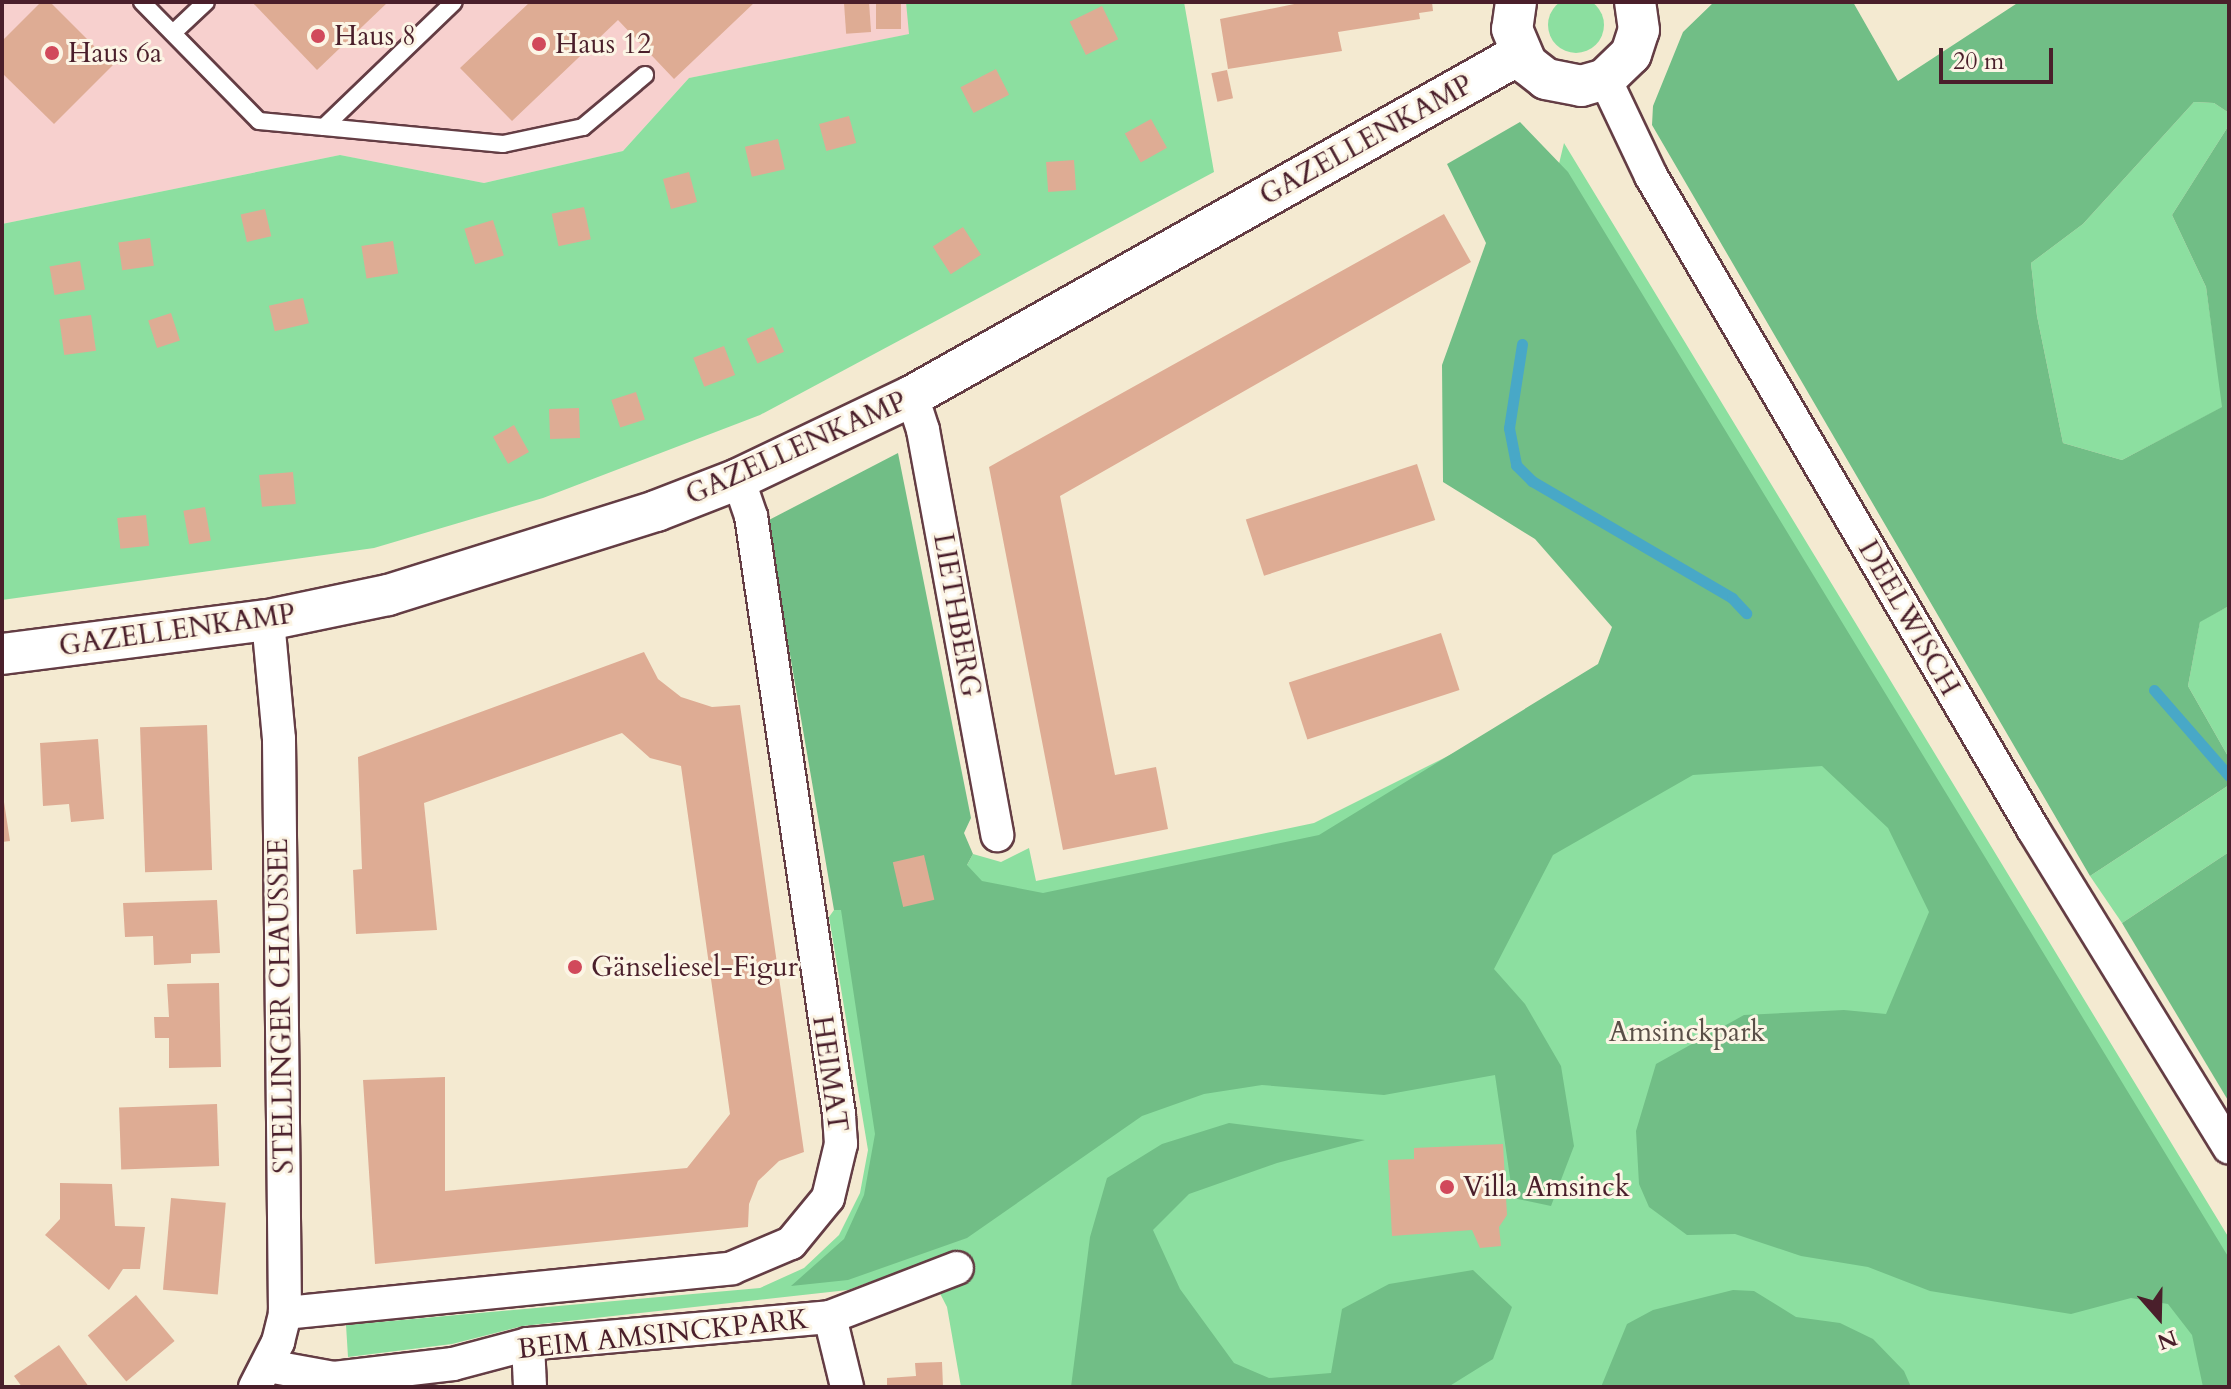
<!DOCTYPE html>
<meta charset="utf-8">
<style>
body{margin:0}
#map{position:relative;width:2231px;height:1389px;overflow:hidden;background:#f4ead1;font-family:Cardo,serif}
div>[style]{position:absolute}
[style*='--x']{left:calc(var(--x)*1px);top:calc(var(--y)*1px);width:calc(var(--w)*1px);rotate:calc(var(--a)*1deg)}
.built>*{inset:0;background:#f7d0ce}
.green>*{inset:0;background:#8cdfa0}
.round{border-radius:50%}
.forest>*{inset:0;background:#71be86}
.stream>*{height:11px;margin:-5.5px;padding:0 5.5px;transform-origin:5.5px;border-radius:5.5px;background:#48a8c7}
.building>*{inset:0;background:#deac94;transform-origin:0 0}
.roads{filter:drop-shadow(2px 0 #643d44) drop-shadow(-2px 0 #643d44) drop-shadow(0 2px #643d44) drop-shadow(0 -2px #643d44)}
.service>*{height:16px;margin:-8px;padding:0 8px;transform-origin:8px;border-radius:8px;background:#fff}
.minor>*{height:32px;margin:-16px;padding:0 16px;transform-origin:16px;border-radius:16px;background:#fff}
.tertiary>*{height:40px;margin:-20px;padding:0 20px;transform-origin:20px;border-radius:20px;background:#fff}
.dots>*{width:22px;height:22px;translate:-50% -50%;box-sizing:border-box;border:4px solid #fcf5e5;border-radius:50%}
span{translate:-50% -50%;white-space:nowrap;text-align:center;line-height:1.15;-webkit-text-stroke:6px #fcf5e5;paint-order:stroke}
.poi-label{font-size:28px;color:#4a1f2b}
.left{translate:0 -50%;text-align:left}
.street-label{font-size:28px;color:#4a1f2b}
.park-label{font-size:28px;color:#5a4f48}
.frame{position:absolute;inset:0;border:4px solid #4a1f2b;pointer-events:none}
.north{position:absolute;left:2119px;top:1277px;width:80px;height:80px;-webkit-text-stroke:6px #fcf5e5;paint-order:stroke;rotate:160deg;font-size:22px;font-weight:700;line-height:32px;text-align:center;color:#4a1f2b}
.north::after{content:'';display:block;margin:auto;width:28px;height:36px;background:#4a1f2b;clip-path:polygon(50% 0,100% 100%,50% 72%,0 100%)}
.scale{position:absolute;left:1939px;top:48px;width:114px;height:36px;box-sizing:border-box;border:4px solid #4a1f2b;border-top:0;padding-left:10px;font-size:24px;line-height:28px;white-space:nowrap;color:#4a1f2b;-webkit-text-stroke:6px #fcf5e5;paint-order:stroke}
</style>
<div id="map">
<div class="built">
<i style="clip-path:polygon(2px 2px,906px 2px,910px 34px,689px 78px,623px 151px,484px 183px,340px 155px,2px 224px)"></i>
</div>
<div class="green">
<i class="round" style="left:1548px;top:-3px;width:56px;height:56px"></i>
<i style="clip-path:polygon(906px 2px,1184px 2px,1214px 172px,760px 415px,543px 498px,374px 548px,2px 600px,2px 224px,340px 155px,484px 183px,623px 151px,689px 78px,909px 34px)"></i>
<i style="clip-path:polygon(2194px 102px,2214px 103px,2229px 113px,2229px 125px,2172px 215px,2206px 287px,2223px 407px,2122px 460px,2063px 443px,2037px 316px,2031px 263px,2083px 224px)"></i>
<i style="clip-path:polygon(1564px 143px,2229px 1238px,2229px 1387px,961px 1387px,947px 1307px,924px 1262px,848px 1290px,523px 1326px,452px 1344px,348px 1357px,346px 1325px,760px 1288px,804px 1268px,839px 1235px,860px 1193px,868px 1150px,829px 917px,834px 910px,952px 893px,973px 854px,1001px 862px,1029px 848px,1036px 881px,1314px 823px,1732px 614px,1487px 463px)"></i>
<i style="clip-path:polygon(2229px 606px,2229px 758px,2188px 686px,2200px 621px)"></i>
<i style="clip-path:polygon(2229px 785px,2229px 852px,2122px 923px,2090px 876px)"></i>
</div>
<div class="forest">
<i style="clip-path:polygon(1714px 2px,1853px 2px,1898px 81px,2019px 2px,2229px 2px,2229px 113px,2214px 103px,2194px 102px,2083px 224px,2031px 263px,2037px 316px,2063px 443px,2122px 460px,2222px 407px,2206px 287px,2172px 215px,2229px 125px,2229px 606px,2200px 622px,2188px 686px,2229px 758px,2229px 785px,2090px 876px,1652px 125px,1653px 106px,1683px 32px)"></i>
<i style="clip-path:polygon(1520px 122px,1568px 172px,2229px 1258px,2229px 1387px,2203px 1387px,2192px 1335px,2168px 1304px,2131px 1298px,2071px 1314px,1930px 1291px,1868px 1267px,1801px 1256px,1735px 1234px,1687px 1235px,1649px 1207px,1639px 1184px,1636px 1131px,1656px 1064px,1744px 1015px,1844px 1010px,1886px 1014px,1929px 912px,1888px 828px,1822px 766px,1693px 775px,1553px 855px,1494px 969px,1525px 1004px,1561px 1066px,1574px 1146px,1551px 1206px,1513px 1198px,1495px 1075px,1384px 1095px,1262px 1085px,1204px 1094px,1142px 1116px,967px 1238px,848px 1280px,791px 1286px,844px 1239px,864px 1195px,875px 1134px,841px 910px,834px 910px,767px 521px,898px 453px,971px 818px,964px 833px,973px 854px,967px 865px,982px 881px,1043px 893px,1319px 835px,1598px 664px,1612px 627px,1535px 539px,1443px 482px,1442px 365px,1486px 243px,1447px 164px)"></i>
<i style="clip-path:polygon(2229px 852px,2229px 1102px,2122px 923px)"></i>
<i style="clip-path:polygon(1229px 1123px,1365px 1140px,1277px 1163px,1189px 1194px,1153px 1230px,1180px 1289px,1234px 1363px,1269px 1378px,1331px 1373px,1342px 1309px,1389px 1284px,1473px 1270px,1512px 1307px,1493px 1359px,1448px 1387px,1071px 1387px,1090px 1237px,1107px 1178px,1162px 1144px)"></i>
<i style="clip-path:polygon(1733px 1290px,1754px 1291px,1796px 1317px,1840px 1323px,1873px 1339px,1904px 1371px,1911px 1387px,1601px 1387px,1627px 1324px,1653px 1310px)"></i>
</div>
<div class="stream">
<i style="--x:1522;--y:344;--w:85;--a:98.8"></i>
<i style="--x:1509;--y:428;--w:38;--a:79"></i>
<i style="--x:1516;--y:465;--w:23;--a:45"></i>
<i style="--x:1532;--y:481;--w:232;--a:30.3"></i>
<i style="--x:1732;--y:598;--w:21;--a:47"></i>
<i style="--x:2154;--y:690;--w:114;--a:48.9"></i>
</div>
<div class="building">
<i style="clip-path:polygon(41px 2px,50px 2px,113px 65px,54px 124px,2px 73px,2px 41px)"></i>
<i style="clip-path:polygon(252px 2px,388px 2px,317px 70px)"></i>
<i style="clip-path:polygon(530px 2px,755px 2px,674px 79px,618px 20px,512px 121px,460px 68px)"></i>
<i style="left:869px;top:2px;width:30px;height:25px;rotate:86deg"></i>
<i style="left:876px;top:2px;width:25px;height:27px"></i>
<i style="clip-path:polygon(1304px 2px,1432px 2px,1433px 11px,1419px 13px,1420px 19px,1338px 32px,1342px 51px,1228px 69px,1220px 19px)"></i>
<i style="left:1102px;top:6px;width:37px;height:36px;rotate:64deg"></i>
<i style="left:996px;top:69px;width:29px;height:40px;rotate:63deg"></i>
<i style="left:1227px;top:70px;width:29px;height:16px;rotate:78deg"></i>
<i style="left:849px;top:116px;width:28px;height:31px;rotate:75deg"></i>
<i style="left:1151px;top:119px;width:33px;height:30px;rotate:61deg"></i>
<i style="left:778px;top:139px;width:31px;height:34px;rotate:77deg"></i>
<i style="left:1074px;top:160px;width:30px;height:28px;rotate:86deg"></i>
<i style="left:689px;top:172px;width:31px;height:27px;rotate:75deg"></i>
<i style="left:584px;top:207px;width:33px;height:33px;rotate:78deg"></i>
<i style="left:265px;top:209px;width:28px;height:25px;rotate:77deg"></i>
<i style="clip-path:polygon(1444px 214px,1471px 262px,1060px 496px,1115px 775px,1156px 767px,1168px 829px,1063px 850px,989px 467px)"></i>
<i style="left:493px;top:220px;width:37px;height:30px;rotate:73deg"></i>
<i style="left:963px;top:227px;width:33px;height:36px;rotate:57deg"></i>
<i style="left:150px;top:238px;width:28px;height:32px;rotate:82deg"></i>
<i style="left:393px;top:241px;width:33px;height:32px;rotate:81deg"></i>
<i style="left:80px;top:261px;width:29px;height:31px;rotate:80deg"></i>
<i style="left:303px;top:298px;width:26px;height:35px;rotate:77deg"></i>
<i style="left:171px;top:313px;width:29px;height:24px;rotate:72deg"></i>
<i style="left:91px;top:315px;width:36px;height:32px;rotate:82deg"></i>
<i style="left:773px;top:327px;width:27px;height:29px;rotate:66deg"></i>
<i style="left:724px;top:346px;width:31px;height:33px;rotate:69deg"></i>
<i style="left:636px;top:392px;width:29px;height:26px;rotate:72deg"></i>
<i style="left:579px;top:408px;width:30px;height:30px;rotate:88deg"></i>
<i style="left:514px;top:425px;width:31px;height:24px;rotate:61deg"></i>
<i style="left:1417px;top:464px;width:59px;height:180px;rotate:72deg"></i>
<i style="left:293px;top:472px;width:32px;height:34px;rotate:85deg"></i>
<i style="left:205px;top:507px;width:34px;height:22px;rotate:80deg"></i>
<i style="left:146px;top:515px;width:31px;height:29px;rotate:84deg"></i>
<i style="left:1441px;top:633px;width:60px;height:160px;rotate:72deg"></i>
<i style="clip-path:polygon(644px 652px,658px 679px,681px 697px,712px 707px,740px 705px,804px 1152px,779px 1161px,758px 1181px,749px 1204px,748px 1227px,375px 1264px,363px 1080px,445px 1077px,445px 1191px,687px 1168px,730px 1114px,681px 766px,650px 758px,622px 733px,424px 803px,437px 930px,356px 934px,353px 870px,362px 869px,358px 757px)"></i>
<i style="left:207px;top:725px;width:145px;height:67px;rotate:88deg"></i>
<i style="clip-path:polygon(98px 739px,104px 819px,71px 822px,69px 804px,43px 806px,40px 743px)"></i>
<i style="clip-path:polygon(2px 789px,10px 841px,2px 842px)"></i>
<i style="left:924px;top:855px;width:46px;height:32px;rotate:77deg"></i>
<i style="clip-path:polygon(217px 900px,220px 953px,191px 954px,191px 963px,154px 965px,153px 936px,125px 937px,123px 903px)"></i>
<i style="clip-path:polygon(219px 983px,221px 1067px,169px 1068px,169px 1038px,155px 1038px,154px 1017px,169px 1017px,167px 984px)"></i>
<i style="left:217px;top:1104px;width:62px;height:98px;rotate:88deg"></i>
<i style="clip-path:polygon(1503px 1144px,1507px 1215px,1499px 1227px,1501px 1246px,1480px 1248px,1472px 1230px,1392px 1236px,1388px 1160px,1414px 1159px,1414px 1148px)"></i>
<i style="clip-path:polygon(60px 1183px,112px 1184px,115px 1226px,145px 1227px,140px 1269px,123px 1269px,109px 1290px,45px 1235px,60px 1219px)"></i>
<i style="left:171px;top:1198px;width:55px;height:92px;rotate:5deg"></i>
<i style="left:136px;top:1295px;width:60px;height:63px;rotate:50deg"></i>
<i style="clip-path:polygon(59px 1345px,89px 1387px,22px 1387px,14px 1376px)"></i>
<i style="clip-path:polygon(942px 1362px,943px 1387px,887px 1387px,887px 1378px,916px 1376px,915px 1363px)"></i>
</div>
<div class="roads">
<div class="service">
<i style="--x:142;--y:2;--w:167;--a:45.5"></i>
<i style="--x:259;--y:121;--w:65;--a:5.3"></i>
<i style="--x:324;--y:127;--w:180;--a:-43.9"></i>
<i style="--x:173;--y:33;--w:45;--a:-43.2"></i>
<i style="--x:324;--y:127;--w:180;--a:5.4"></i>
<i style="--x:503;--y:144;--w:82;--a:-12"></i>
<i style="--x:583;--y:127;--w:81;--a:-40"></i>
</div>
<div class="minor">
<i style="--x:1605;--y:79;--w:107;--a:64.6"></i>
<i style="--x:1651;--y:176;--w:757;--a:59.67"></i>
<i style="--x:2033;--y:829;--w:374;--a:58.4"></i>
<i style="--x:912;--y:396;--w:36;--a:72"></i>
<i style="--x:923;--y:430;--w:412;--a:79.6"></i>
<i style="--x:285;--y:1313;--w:449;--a:-5.7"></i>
<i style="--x:732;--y:1268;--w:64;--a:-23"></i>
<i style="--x:791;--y:1243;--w:58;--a:-50.6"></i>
<i style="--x:828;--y:1198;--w:56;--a:-76.5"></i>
<i style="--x:841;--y:1144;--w:30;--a:-94"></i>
<i style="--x:839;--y:1114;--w:604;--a:-98.37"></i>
<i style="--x:751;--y:516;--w:39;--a:-109"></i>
<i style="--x:830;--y:1317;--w:72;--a:76.3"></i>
<i style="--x:528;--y:1344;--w:43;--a:87.3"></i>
<i style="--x:268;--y:1366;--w:67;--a:10.3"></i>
<i style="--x:334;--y:1378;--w:120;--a:-6.7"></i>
<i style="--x:453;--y:1364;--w:78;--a:-14.9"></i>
<i style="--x:528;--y:1344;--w:303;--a:-5.1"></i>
<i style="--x:830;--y:1317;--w:136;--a:-21.1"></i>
<i style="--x:255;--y:1387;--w:51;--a:-62.9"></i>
<i style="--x:278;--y:1342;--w:30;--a:-76"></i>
<i style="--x:285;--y:1313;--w:574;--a:-90.6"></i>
<i style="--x:279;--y:739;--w:120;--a:-95.3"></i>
</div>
<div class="tertiary">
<i style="--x:1516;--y:2;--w:27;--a:98"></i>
<i style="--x:1512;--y:29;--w:38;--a:67"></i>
<i style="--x:1527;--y:64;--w:24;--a:38"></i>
<i style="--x:1546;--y:79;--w:36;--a:11"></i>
<i style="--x:1581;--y:86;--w:25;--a:-16"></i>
<i style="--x:1605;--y:79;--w:36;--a:-44"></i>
<i style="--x:1631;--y:54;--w:25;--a:-72"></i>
<i style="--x:1639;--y:30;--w:28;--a:-98"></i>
<i style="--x:2;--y:654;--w:268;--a:-7.3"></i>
<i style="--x:268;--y:620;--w:123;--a:-11.8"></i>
<i style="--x:388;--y:595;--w:281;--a:-17.4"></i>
<i style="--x:656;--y:511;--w:88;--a:-21.3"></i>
<i style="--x:738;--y:479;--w:193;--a:-25.5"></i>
<i style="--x:912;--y:396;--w:698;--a:-29.36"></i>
</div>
</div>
<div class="dots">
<i style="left:318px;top:36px;background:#d1495b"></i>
<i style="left:539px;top:44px;background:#d1495b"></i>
<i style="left:52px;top:53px;background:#d1495b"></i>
<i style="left:575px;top:967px;background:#d1495b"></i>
<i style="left:1447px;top:1187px;background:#d1495b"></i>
</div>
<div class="poi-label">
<span class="left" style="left:334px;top:36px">Haus 8</span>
<span class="left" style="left:555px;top:44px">Haus 12</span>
<span class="left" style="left:68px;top:53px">Haus 6a</span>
<span class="left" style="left:591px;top:967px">Gänseliesel-Figur</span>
<span class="left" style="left:1463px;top:1187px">Villa Amsinck</span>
</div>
<div class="street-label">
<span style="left:1366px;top:140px;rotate:-29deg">GAZELLENKAMP</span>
<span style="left:796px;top:448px;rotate:-24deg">GAZELLENKAMP</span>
<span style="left:957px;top:615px;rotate:80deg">LIETHBERG</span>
<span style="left:1909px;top:618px;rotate:60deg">DEELWISCH</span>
<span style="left:177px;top:630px;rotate:-8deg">GAZELLENKAMP</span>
<span style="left:281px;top:1006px;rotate:-91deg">STELLINGER CHAUSSEE</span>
<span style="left:830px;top:1074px;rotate:82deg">HEIMAT</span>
<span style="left:663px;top:1334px;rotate:-6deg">BEIM AMSINCKPARK</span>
</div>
<div class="park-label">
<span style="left:1687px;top:1032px">Amsinckpark</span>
</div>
<div class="frame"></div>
<div class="north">N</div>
<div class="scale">20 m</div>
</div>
